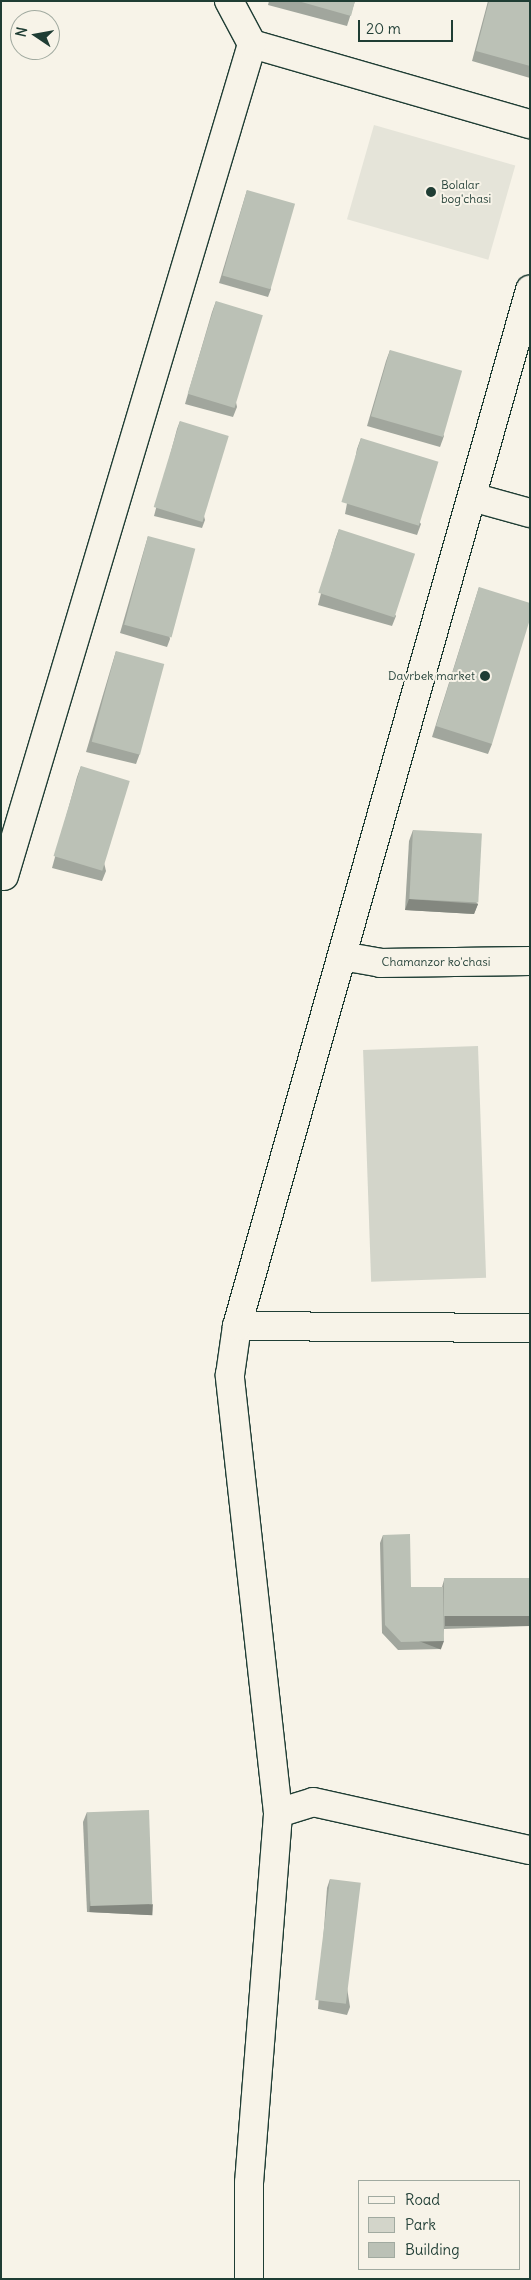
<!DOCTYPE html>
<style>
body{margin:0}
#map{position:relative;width:531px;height:2280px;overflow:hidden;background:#f7f3e8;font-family:Delius,sans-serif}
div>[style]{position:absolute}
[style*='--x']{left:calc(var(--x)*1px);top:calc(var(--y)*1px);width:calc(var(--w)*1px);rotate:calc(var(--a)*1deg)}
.built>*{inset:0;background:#e5e4d9;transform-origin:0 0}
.green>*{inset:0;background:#d3d5ca;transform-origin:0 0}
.roads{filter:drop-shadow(1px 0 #1f3d34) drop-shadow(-1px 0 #1f3d34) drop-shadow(0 1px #1f3d34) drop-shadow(0 -1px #1f3d34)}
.minor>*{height:28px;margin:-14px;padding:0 14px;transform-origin:14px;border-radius:14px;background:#f7f3e8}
.wall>*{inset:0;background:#a1a69d}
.shaded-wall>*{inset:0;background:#83877f;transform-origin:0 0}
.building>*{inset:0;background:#bbc1b6;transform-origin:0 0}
.dots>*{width:14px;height:14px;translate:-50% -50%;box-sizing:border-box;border:2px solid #f7f3e8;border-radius:50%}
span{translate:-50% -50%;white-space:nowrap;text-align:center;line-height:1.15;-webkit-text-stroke:4px #f7f3e8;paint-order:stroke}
.poi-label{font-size:12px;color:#1f3d34}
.left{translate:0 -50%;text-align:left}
.right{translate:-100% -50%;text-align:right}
.street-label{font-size:12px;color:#1f3d34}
.frame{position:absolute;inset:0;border:2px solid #1f3d34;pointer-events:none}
.legend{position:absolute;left:358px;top:2180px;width:162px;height:90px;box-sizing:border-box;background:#f7f3e8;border:1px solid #a1aaa0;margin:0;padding:6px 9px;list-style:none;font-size:15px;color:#1f3d34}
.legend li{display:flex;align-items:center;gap:10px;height:25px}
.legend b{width:25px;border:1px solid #a1aaa0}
.north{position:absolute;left:10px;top:10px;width:50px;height:50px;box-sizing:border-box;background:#f7f3e8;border:1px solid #a1aaa0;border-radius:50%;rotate:282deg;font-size:14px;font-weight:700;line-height:20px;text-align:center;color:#1f3d34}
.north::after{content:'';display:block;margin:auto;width:18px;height:22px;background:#1f3d34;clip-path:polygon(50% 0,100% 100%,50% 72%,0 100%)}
.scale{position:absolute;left:358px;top:20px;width:95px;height:22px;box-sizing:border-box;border:2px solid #1f3d34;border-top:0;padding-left:6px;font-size:15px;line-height:18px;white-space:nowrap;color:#1f3d34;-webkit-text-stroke:4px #f7f3e8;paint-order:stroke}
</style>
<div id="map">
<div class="built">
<i style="left:374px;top:125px;width:147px;height:98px;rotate:16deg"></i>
</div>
<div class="green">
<i style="left:478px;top:1046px;width:232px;height:115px;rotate:88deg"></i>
</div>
<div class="roads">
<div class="minor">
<i style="--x:252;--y:44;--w:289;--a:16.1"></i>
<i style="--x:472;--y:497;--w:60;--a:15.4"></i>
<i style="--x:4;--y:876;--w:868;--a:-73.4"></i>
<i style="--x:252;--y:44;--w:49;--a:-118.1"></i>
<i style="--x:342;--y:956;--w:39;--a:10"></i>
<i style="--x:380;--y:963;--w:150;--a:-0.8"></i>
<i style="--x:237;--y:1326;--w:293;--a:0.4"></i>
<i style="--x:278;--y:1813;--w:441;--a:-96.3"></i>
<i style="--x:230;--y:1375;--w:49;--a:-81.9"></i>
<i style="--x:237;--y:1326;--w:1077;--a:-74.21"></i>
<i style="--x:249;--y:2279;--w:96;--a:-90"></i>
<i style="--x:249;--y:2183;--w:371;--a:-85.5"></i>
<i style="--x:278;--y:1813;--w:37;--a:-17"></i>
<i style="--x:313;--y:1802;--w:222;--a:12.5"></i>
</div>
</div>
<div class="wall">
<i style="clip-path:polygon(269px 1px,355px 1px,347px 26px,268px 5px)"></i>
<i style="clip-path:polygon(488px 1px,530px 1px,530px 78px,472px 61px)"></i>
<i style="clip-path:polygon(247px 190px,271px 289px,268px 297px,219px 283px)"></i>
<i style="clip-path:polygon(216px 301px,237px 407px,233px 417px,185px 404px,212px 312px)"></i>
<i style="clip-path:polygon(390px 350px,444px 436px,440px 447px,367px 426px,386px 361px)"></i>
<i style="clip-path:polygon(180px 421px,205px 520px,202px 528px,154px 516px,177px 429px)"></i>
<i style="clip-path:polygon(361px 438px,421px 524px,417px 535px,345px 514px,357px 449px)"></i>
<i style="clip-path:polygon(339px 529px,396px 616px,392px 626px,318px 605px,335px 540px)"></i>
<i style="clip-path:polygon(148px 536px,170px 639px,167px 647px,120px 633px)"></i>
<i style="clip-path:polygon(479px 587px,492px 744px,488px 754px,432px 737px)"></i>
<i style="clip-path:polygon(116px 651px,140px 753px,136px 764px,86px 752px)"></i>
<i style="clip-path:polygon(81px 766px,106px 871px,102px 881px,52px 868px,77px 777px)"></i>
<i style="clip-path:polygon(413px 830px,478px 904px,474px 914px,405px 910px,409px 841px)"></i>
<i style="clip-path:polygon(383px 1535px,411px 1587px,442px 1587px,444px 1580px,530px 1578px,530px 1626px,444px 1629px,441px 1649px,398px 1650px,382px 1633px,380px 1543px)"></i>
<i style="clip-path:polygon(87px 1812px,149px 1915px,87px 1912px,83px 1822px)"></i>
<i style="clip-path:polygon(330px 1879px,350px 2007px,347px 2015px,318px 2009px,327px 1888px)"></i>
</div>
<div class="shaded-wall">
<i style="clip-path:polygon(409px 899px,478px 904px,474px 914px,405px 910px)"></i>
<i style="left:530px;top:1616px;width:10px;height:85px;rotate:90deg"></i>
<i style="left:444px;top:1641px;width:9px;height:43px;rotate:111deg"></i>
<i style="left:90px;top:1901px;width:63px;height:11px;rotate:3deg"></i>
</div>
<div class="building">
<i style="clip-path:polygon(298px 1px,355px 1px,351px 16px)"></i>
<i style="clip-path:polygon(489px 1px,530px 1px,530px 66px,476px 51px)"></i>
<i style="left:247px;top:190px;width:50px;height:89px;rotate:16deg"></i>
<i style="left:216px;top:301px;width:49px;height:97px;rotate:17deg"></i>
<i style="left:390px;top:350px;width:75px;height:69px;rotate:16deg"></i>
<i style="left:180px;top:421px;width:51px;height:90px;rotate:17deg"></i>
<i style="left:361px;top:438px;width:81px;height:67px;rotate:17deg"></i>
<i style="left:339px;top:529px;width:80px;height:67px;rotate:18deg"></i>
<i style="left:148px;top:536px;width:49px;height:92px;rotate:15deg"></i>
<i style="clip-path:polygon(479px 587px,530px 603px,530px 619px,492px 744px,436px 726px)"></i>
<i style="left:116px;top:651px;width:50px;height:94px;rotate:15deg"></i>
<i style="left:81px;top:766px;width:51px;height:94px;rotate:17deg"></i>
<i style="left:413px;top:830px;width:69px;height:69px;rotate:3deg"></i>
<i style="clip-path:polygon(410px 1534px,411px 1587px,443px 1587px,444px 1641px,401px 1642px,385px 1625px,383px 1535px)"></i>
<i style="left:530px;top:1578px;width:38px;height:86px;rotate:90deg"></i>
<i style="left:149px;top:1810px;width:94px;height:62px;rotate:88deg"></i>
<i style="left:330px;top:1879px;width:31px;height:122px;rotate:7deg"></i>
</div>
<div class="dots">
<i style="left:431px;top:192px;background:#1f3d34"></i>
<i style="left:485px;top:676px;background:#1f3d34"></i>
</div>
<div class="poi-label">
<span class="left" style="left:441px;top:192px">Bolalar<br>bog'chasi</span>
<span class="right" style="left:475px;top:676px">Davrbek market</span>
</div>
<div class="street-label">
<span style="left:436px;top:962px">Chamanzor ko'chasi</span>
</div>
<div class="frame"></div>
<ul class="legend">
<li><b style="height:6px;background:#f7f3e8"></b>Road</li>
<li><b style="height:14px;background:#d3d5ca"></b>Park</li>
<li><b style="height:14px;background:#bbc1b6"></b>Building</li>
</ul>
<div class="north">N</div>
<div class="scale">20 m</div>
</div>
